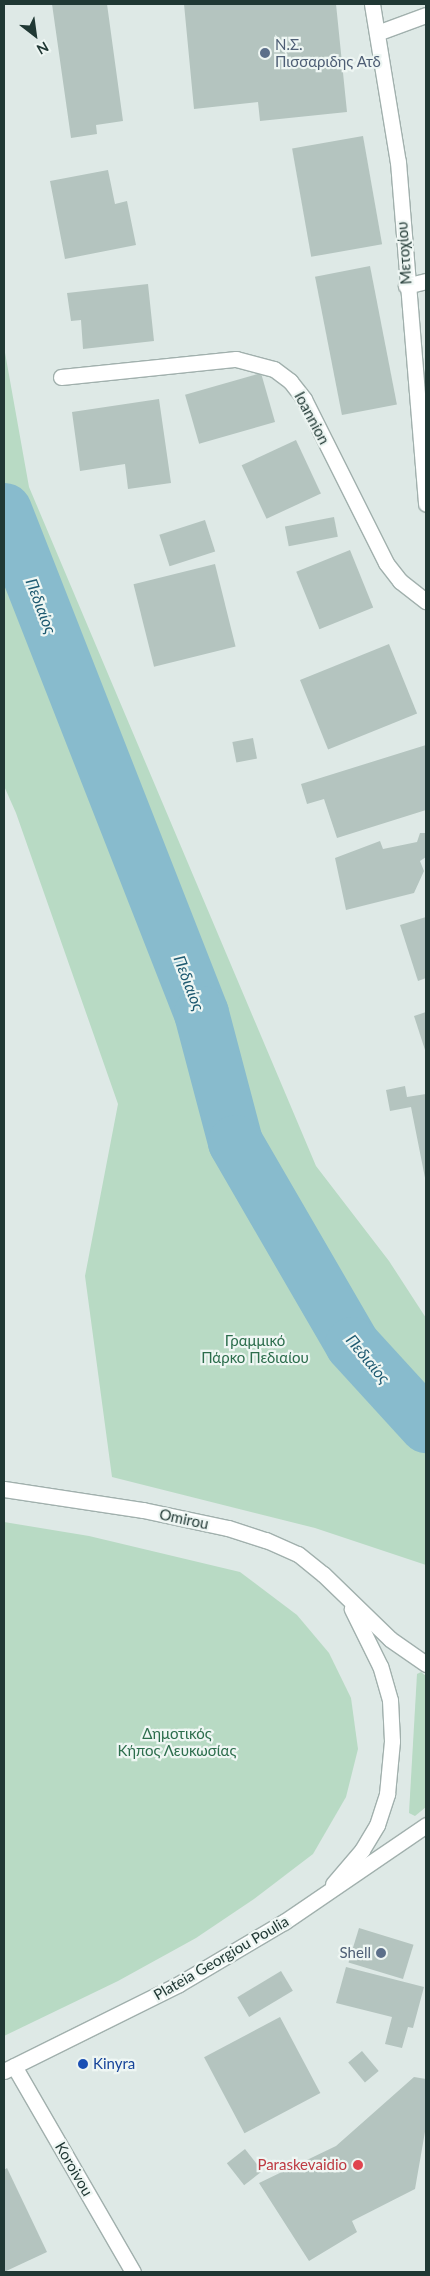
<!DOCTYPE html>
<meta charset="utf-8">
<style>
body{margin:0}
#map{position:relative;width:430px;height:2276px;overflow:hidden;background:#dee9e6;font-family:Lato,sans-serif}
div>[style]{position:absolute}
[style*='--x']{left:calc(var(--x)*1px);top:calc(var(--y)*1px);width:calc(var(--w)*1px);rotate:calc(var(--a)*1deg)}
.green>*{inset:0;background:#b8dac4}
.river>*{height:55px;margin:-27.5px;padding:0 27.5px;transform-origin:27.5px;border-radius:27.5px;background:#88bbcd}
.building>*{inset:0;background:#b4c4bf;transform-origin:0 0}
.roads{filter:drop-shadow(1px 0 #a1b0ad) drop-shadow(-1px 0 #a1b0ad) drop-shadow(0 1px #a1b0ad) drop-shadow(0 -1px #a1b0ad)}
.minor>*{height:15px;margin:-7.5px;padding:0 7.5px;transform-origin:7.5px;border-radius:7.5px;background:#fff}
.tertiary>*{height:15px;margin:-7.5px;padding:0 7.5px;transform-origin:7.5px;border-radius:7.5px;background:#fff}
.secondary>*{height:15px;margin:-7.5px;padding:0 7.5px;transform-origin:7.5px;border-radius:7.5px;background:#fff}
.dots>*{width:14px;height:14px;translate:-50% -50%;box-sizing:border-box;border:2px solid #eef6f3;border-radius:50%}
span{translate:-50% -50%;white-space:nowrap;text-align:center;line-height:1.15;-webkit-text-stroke:4.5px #eef6f3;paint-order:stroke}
.service-label{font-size:15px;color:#4e5e75}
.left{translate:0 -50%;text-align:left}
.right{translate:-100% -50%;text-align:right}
.street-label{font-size:15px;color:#203834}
.park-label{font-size:15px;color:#2c6d4c}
.transit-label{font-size:15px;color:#164399}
.health-label{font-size:15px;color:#be3a42}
.water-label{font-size:16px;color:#1e5a71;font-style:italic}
.frame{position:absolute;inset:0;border:5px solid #203834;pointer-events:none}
.north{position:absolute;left:10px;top:10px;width:50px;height:50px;-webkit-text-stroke:4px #eef6f3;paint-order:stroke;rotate:150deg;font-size:14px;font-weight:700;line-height:20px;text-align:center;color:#203834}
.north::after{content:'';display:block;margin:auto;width:18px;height:22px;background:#203834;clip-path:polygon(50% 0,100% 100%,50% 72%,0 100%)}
</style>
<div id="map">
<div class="green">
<i style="clip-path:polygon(4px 347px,29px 487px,316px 1166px,389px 1261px,426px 1318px,426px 1565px,315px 1528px,112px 1477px,85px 1276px,118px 1104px,16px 813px,4px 786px)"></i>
<i style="clip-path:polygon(4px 1522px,89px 1536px,240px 1572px,297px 1615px,329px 1653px,351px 1698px,358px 1749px,346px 1797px,313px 1854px,254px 1899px,196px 1938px,118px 1981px,4px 2036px)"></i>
<i style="clip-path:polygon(421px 1672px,426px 1676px,426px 1807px,415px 1816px,409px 1813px,417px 1674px)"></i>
</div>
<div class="river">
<i style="--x:4;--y:510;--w:540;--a:68.61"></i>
<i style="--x:201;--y:1013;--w:133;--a:75.2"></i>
<i style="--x:235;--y:1142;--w:233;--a:59.9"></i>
<i style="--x:352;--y:1344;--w:110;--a:47.6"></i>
</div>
<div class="building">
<i style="clip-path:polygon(52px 4px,107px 4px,123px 121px,96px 125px,97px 134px,71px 138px)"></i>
<i style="clip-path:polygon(184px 4px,336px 4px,347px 112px,260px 121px,258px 102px,194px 109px)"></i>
<i style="left:363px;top:136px;width:110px;height:72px;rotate:80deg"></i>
<i style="clip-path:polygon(108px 170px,115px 204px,127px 201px,136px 245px,65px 259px,50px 181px)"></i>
<i style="left:370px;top:266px;width:141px;height:56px;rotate:79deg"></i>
<i style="clip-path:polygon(148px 284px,154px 341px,83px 349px,81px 320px,71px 321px,67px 293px)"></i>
<i style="left:261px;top:373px;width:51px;height:79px;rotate:74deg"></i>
<i style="clip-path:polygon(159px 399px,171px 483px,128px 489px,125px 464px,80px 471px,72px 412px)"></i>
<i style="left:296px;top:440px;width:59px;height:60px;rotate:65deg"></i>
<i style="left:334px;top:517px;width:20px;height:50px;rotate:79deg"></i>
<i style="left:205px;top:520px;width:33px;height:48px;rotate:72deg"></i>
<i style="left:350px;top:550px;width:62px;height:58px;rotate:68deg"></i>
<i style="left:215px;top:564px;width:85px;height:84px;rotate:76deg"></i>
<i style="left:389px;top:644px;width:75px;height:96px;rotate:68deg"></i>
<i style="left:253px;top:738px;width:21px;height:21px;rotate:79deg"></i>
<i style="clip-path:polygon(426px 745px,426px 810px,337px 838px,324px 799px,307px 804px,301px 784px)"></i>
<i style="clip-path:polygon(420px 833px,426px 833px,426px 857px,420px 861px,424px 871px,414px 893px,346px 910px,335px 858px,380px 841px,383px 849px,417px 842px)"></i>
<i style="clip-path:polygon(426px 917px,426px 978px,418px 981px,400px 925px)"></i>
<i style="clip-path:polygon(426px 1012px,426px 1053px,414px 1016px)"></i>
<i style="clip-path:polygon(405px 1086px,407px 1097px,426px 1094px,426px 1183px,411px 1107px,390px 1111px,386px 1090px)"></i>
<i style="left:359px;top:1928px;width:57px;height:36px;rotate:17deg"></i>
<i style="clip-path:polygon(346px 1967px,424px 1987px,413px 2028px,408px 2027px,402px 2048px,385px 2044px,392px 2017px,336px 2003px)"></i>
<i style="left:281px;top:1971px;width:23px;height:51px;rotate:59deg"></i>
<i style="left:280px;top:2017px;width:86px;height:86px;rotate:62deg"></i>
<i style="left:362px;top:2051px;width:26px;height:18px;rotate:50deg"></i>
<i style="clip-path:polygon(414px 2077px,426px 2079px,426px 2126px,415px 2189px,352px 2221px,357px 2232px,309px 2261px,259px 2183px,336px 2146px)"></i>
<i style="left:245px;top:2149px;width:28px;height:23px;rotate:52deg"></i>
<i style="clip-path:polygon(7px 2168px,47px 2252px,4px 2272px,4px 2170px)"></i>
</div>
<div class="roads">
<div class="minor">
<i style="--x:377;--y:33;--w:52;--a:-20.2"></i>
<i style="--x:406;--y:286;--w:21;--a:-14"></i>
<i style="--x:61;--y:377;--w:176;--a:-5.9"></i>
<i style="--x:236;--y:359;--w:39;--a:15"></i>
<i style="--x:274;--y:369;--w:20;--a:37"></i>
<i style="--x:290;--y:381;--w:23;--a:52"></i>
<i style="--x:304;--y:399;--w:183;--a:63.4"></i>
<i style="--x:386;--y:563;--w:23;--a:52"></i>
<i style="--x:400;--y:581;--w:33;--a:38"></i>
<i style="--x:14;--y:2066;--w:238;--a:60"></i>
</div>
<div class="tertiary">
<i style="--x:372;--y:4;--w:160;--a:80.7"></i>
<i style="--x:398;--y:162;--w:343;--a:85.3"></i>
</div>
<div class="secondary">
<i style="--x:4;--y:1489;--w:141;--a:8.6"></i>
<i style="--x:143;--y:1510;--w:87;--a:12"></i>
<i style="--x:228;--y:1528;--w:40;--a:18"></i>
<i style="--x:266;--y:1540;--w:35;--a:24"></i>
<i style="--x:298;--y:1554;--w:32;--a:39"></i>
<i style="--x:323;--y:1574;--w:93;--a:44.1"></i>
<i style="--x:390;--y:1639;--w:44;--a:34.8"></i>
<i style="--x:333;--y:1884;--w:45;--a:-49.5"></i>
<i style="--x:362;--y:1850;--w:29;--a:-59"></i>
<i style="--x:377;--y:1825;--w:33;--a:-72"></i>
<i style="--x:387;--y:1794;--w:53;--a:-84.6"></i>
<i style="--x:392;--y:1741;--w:41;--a:-92.8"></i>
<i style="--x:390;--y:1700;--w:35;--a:-106"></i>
<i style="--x:380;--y:1666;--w:64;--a:-116.2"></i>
<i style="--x:4;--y:2071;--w:195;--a:-26.4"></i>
<i style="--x:179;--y:1984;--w:122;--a:-30.6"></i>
<i style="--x:284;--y:1922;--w:172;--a:-34.3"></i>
</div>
</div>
<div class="dots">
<i style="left:265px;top:53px;background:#5c6f8a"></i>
<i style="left:381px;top:1953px;background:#5c6f8a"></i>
<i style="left:83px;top:2064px;background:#1a4fb4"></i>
<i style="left:358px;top:2165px;background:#e0444e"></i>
</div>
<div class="service-label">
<span class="left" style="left:275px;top:53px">Ν.Σ.<br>Πισσαριδης Ατδ</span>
<span class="right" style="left:371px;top:1953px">Shell</span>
</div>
<div class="street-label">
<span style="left:404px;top:253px;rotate:-94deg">Μετοχίου</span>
<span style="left:312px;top:418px;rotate:62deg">Ioannion</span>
<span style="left:184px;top:1519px;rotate:12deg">Omirou</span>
<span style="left:221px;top:1958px;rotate:-30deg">Plateia Georgiou Poulia</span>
<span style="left:74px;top:2169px;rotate:60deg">Koroivou</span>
</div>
<div class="park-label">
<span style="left:255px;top:1349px">Γραμμικό<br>Πάρκο Πεδιαίου</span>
<span style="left:177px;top:1742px">Δημοτικός<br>Κήπος Λευκωσίας</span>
</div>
<div class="transit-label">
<span class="left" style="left:93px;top:2064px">Kinyra</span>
</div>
<div class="health-label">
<span class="right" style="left:347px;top:2165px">Paraskevaidio</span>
</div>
<div class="water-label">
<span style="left:41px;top:606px;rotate:69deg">Πεδιαίος</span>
<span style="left:189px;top:983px;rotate:69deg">Πεδιαίος</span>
<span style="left:368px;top:1359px;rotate:50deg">Πεδιαίος</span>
</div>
<div class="frame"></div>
<div class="north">N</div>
</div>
